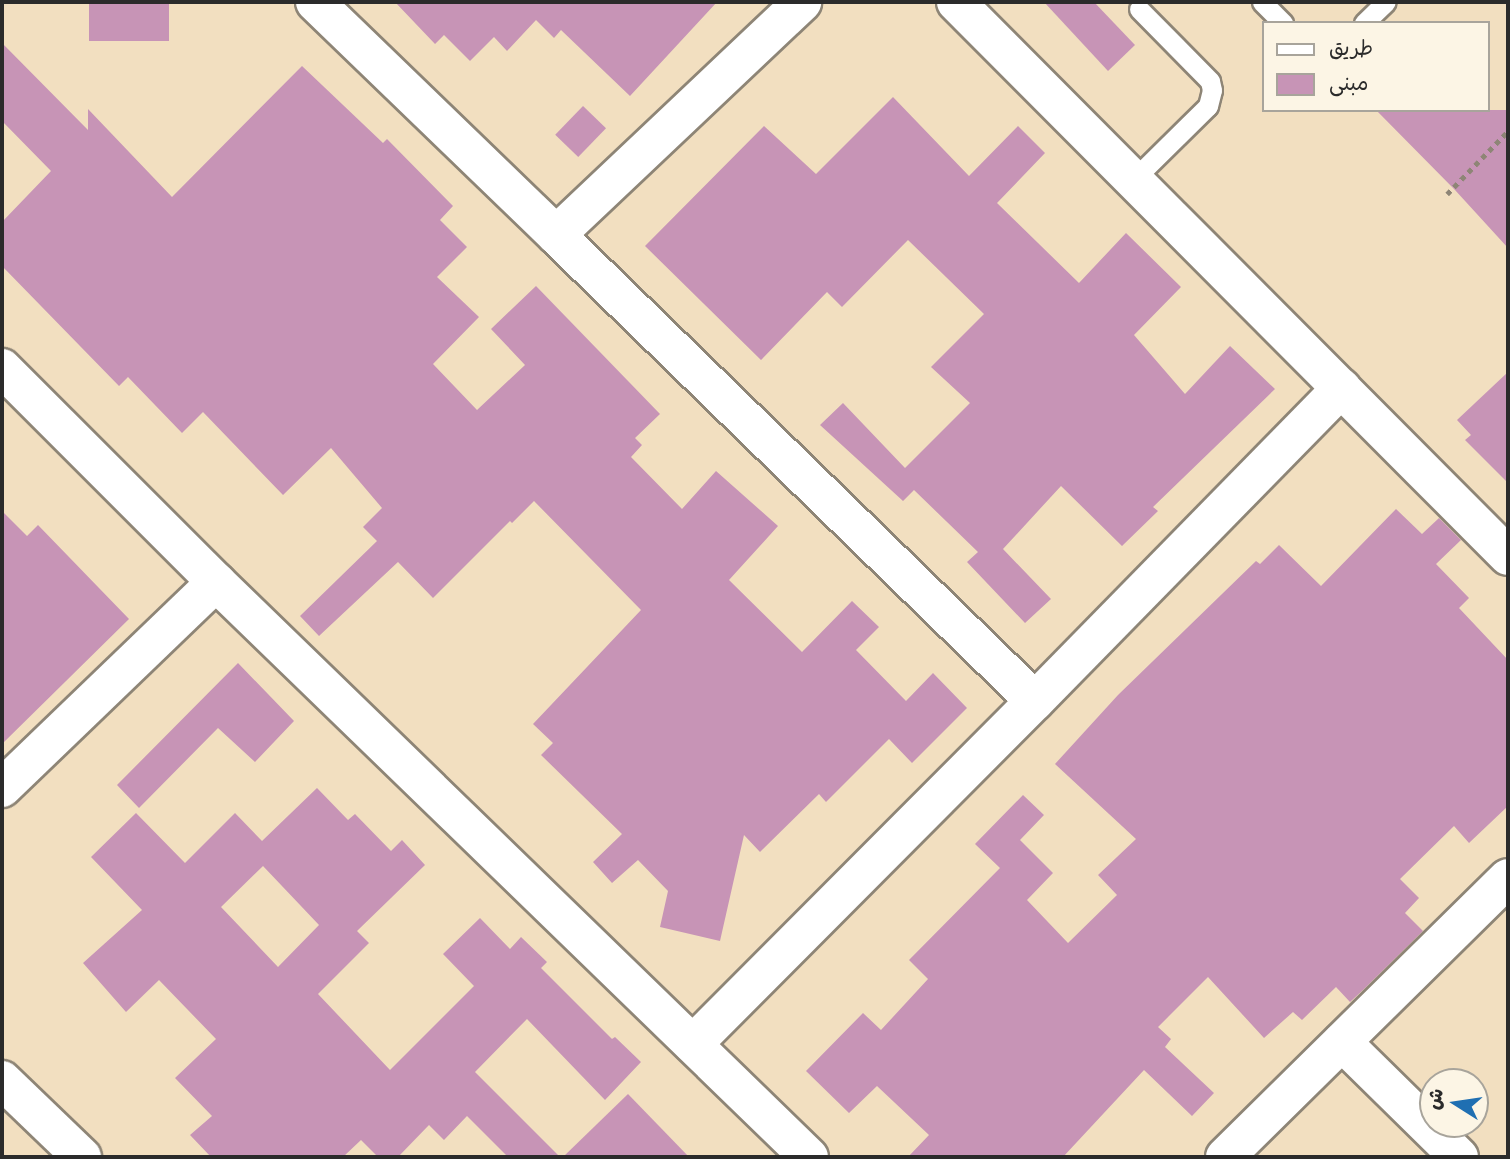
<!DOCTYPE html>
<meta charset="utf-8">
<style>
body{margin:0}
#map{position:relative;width:1510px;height:1159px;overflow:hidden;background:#f2dfc0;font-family:Itim,"Playpen Sans Arabic",sans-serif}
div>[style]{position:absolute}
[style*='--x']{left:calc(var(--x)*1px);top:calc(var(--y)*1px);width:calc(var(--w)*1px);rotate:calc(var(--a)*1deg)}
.building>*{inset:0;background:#c794b6;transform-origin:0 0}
.path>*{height:4.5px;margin-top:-2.25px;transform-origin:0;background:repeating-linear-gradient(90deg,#8e8576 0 5px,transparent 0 10px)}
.roads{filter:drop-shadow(2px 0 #8e8576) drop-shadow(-2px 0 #8e8576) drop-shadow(0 2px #8e8576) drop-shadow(0 -2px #8e8576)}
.lane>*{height:19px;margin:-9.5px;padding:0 9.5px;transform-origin:9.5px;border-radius:9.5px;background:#fff}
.street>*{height:38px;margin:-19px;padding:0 19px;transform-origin:19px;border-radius:19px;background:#fff}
span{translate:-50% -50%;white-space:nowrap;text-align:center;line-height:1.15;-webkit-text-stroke:5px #fcf5e5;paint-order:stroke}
.frame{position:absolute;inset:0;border:4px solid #2b2b2b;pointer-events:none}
.legend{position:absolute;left:1262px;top:21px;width:228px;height:91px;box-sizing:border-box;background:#fcf5e5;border:2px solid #a8a49b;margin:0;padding:9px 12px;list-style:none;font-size:21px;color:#2b2b2b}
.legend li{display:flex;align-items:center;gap:14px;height:35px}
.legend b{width:35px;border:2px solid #a8a49b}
.north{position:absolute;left:1419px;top:1068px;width:70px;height:70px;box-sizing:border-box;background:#fcf5e5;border:2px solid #a8a49b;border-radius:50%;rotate:282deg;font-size:19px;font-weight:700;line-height:28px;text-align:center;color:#2b2b2b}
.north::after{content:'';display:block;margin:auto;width:24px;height:32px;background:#1f6fb2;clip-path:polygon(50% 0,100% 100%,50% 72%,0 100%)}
</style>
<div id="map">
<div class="building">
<i style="left:89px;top:2px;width:80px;height:39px"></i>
<i style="clip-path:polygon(395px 2px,717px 2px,630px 96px,561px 30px,554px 38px,536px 20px,507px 51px,494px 37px,470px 61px,444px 35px,435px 44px)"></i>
<i style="clip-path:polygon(1044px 2px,1094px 2px,1135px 45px,1108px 71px)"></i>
<i style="clip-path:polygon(2px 43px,88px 130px,88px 109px,172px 197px,302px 66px,383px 143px,387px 139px,453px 206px,440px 220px,467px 247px,437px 277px,479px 317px,433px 364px,477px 410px,525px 365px,491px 329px,536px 286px,660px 414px,635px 438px,642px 445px,631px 457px,682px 509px,716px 471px,778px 526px,729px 580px,802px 652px,852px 601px,879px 627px,856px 650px,906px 701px,933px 673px,967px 708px,912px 763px,889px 739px,826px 802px,819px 794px,760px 852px,744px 835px,720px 941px,660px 927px,668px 891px,638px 860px,612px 883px,593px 862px,622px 834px,541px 755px,553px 743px,533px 724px,641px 610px,534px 501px,512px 523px,510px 521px,433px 598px,398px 562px,319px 636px,300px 616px,377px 541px,363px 527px,382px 508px,331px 448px,283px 495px,203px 412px,182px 433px,128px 377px,119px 386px,2px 266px,2px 222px,51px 171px,2px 121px)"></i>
<i style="clip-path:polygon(893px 97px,969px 176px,1018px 126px,1045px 153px,997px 203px,1079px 283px,1126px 233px,1181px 287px,1134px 335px,1185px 394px,1230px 346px,1275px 389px,1153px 507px,1158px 511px,1122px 546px,1061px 486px,1003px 549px,1051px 599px,1025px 623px,967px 562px,978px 552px,914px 490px,903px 501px,820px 425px,843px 403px,905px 468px,970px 403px,931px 367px,984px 314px,908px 240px,842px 307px,827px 292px,761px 360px,645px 246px,764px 126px,816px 174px)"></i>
<i style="left:583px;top:106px;width:32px;height:40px;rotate:44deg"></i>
<i style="clip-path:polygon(1376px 110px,1508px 110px,1508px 248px,1455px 190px)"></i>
<i style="clip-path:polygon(1508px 372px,1508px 483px,1465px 440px,1471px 435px,1457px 420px)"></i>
<i style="clip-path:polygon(1396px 509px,1422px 534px,1439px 518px,1461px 540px,1436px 564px,1469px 598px,1459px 608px,1508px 660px,1508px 806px,1469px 843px,1454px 826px,1400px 879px,1419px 898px,1405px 913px,1423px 931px,1363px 990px,1350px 1002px,1336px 987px,1302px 1020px,1293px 1012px,1264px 1038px,1208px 977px,1158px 1027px,1171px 1039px,1165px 1047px,1214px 1093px,1192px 1116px,1144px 1070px,1063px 1157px,908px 1157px,929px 1135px,877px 1086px,849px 1113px,806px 1071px,863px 1013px,881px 1030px,928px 979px,909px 960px,1000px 868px,975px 844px,1023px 795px,1044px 815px,1020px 840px,1053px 873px,1027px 900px,1068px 943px,1117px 895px,1098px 875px,1136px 839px,1055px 764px,1118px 695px,1256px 561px,1260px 564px,1279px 545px,1321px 586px)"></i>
<i style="clip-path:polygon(2px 511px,27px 536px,38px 525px,129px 619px,2px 744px)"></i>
<i style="clip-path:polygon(238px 663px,294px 721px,255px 762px,218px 728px,139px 808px,117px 785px)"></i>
<i style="clip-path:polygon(evenodd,317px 788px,348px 820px,355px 814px,391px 851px,402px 840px,425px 865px,357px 931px,369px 943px,318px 994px,390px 1070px,474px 986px,443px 954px,480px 918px,510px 949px,521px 937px,547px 962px,541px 968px,612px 1039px,615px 1037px,641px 1062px,605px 1100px,527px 1019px,475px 1072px,560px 1157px,508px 1157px,467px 1116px,444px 1140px,429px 1125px,398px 1157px,378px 1157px,361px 1140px,343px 1157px,211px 1157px,190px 1135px,212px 1116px,175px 1078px,216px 1039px,159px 980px,126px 1012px,83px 963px,142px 910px,91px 857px,136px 813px,185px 863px,235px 813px,262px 841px,317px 788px,263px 866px,319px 925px,278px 967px,221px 907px,263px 866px)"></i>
<i style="clip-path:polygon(628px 1094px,689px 1157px,563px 1157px)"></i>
</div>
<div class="path">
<i style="--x:1447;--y:194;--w:88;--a:-45.9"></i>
</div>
<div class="roads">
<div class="lane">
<i style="--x:1262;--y:2;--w:30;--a:45"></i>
<i style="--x:1364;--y:23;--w:30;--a:-44"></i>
<i style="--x:1133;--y:180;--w:105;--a:-44.6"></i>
<i style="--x:1208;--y:106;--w:16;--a:-76"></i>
<i style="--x:1212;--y:90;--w:9;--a:-103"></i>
<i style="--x:1210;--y:81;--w:101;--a:-134.6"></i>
</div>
<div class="street">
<i style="--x:315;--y:2;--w:335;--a:44"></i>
<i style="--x:556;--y:235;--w:339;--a:-43.4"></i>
<i style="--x:956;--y:2;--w:782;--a:45.1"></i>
<i style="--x:556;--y:235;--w:668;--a:44.21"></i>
<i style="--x:2;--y:368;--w:303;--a:45"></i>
<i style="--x:216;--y:582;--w:826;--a:44.12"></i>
<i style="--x:2;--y:788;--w:297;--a:-43.9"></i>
<i style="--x:1342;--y:1042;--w:164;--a:44.5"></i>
<i style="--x:693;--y:1044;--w:484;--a:-45.1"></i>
<i style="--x:1035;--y:701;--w:438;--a:-45.6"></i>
<i style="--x:2;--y:1080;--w:111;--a:43.9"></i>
<i style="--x:1225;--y:1157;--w:397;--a:-44.6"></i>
</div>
</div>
<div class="frame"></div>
<ul class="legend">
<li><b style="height:9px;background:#fff"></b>طريق</li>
<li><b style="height:19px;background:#c794b6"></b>مبنى</li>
</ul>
<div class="north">ش</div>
</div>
